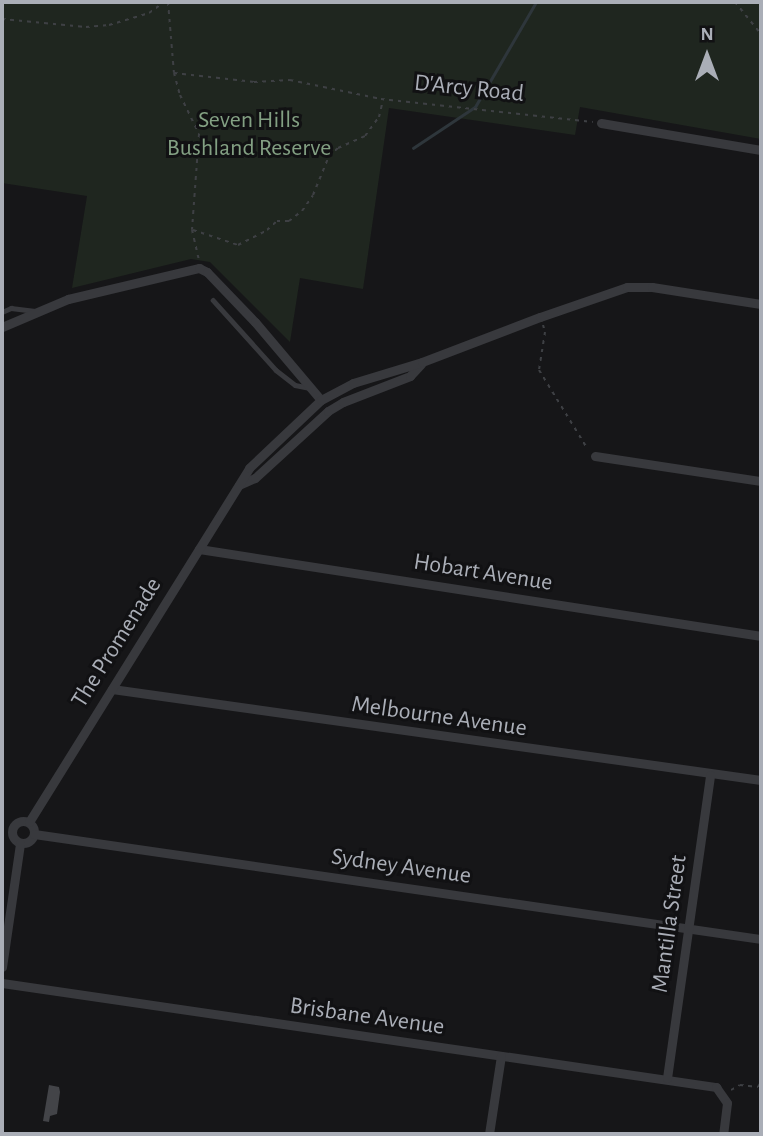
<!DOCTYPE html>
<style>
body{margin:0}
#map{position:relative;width:763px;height:1136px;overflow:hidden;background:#161618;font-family:"Alegreya Sans",sans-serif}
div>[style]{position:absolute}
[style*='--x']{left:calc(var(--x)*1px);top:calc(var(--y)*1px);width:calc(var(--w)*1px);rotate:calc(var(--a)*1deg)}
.green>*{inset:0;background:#1f261f}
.stream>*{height:2.5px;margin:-1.25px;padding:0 1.25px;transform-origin:1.25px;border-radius:1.25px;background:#2e363b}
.building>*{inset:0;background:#434448}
.path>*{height:2px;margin-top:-1px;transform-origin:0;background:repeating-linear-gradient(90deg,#3e4044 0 3.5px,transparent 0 8.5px)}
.lane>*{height:4.5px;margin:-2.25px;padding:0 2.25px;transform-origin:2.25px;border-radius:2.25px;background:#38393d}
.street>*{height:9px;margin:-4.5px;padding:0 4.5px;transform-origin:4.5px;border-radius:4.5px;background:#38393d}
.street>.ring{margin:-4.5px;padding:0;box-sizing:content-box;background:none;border:9px solid #38393d;border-radius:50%}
span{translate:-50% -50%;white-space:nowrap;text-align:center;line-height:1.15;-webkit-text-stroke:6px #111113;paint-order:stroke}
.street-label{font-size:24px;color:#aaaeb7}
.park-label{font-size:24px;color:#83a083}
.frame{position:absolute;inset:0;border:4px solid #aaaeb7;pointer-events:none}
.north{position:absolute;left:672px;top:21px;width:70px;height:70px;-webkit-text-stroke:5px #111113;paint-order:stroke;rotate:0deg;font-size:19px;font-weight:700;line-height:28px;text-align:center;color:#aaaeb7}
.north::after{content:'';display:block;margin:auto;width:24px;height:32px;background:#aaaeb7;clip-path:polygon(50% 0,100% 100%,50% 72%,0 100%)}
</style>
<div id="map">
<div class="green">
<i style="clip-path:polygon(2px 2px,761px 2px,761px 139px,580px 107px,575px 135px,389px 108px,363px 289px,300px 278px,290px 342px,210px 262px,191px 259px,72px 288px,87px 196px,2px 183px)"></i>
</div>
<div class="stream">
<i style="--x:413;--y:148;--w:74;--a:-33.5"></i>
<i style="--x:475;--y:107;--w:121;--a:-59.8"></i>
</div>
<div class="building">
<i style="clip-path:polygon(49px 1085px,59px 1087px,60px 1092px,57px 1114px,50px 1116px,49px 1122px,43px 1121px)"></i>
</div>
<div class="path">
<i style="--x:168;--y:2;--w:71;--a:85.2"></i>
<i style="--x:174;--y:73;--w:23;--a:75"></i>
<i style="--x:180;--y:95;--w:43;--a:64"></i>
<i style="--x:199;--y:134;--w:96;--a:94.2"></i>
<i style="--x:192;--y:230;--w:31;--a:77"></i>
<i style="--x:735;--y:2;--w:41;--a:50.9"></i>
<i style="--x:2;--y:19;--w:84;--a:5.4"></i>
<i style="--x:86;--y:27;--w:23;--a:-5"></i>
<i style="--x:109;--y:25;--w:42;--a:-16.7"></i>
<i style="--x:149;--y:13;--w:19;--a:-36"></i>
<i style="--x:174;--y:73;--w:81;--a:6.4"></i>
<i style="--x:254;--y:82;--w:36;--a:-3"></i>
<i style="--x:290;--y:80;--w:93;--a:11.8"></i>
<i style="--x:381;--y:99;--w:213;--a:6.2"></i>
<i style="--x:193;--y:230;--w:47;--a:18.4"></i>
<i style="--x:238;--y:245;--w:33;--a:-27"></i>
<i style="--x:267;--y:230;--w:13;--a:-42"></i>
<i style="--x:277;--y:221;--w:12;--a:0"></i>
<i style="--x:289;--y:221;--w:16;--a:-38"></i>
<i style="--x:302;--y:211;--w:19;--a:-55"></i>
<i style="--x:313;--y:195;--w:42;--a:-67.7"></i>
<i style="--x:329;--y:156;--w:12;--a:-42"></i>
<i style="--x:338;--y:148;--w:30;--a:-24"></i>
<i style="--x:365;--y:136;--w:24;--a:-54"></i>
<i style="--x:379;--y:117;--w:17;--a:-77"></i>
<i style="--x:543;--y:325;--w:7;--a:74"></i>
<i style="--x:545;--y:332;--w:38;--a:99"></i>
<i style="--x:539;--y:370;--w:92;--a:58.4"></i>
<i style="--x:731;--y:1090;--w:10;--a:-29"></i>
<i style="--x:740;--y:1085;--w:18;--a:6"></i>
<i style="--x:758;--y:1087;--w:6;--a:-59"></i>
</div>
<div class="lane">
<i style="--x:213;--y:300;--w:94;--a:48"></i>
<i style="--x:276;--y:370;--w:24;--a:38"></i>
<i style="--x:295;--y:385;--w:15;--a:11"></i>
<i style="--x:2;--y:312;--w:10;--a:-24"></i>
<i style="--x:11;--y:308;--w:24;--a:7"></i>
</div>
<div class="street">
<i style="--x:601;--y:123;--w:162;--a:9.6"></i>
<i style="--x:2;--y:327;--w:72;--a:-23"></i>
<i style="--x:68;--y:299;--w:135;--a:-13.3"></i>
<i style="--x:199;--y:268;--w:9;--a:27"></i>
<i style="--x:207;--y:272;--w:69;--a:46.2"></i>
<i style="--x:255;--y:322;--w:102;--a:49.8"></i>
<i style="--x:595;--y:456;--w:168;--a:8.6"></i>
<i style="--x:239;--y:485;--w:17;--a:-24"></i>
<i style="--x:255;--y:478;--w:99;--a:-42.5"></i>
<i style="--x:328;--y:411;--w:17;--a:-31"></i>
<i style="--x:343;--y:402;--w:72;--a:-21.2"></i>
<i style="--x:410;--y:376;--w:16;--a:-47"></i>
<i style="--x:199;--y:549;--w:569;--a:8.8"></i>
<i style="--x:112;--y:689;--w:655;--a:7.98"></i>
<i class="ring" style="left:12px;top:821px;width:13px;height:13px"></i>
<i style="--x:29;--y:822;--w:417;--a:-58.1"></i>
<i style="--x:249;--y:468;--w:99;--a:-43.4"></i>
<i style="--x:321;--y:400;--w:36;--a:-28"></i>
<i style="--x:353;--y:383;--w:72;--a:-16.9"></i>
<i style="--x:422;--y:362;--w:126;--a:-20.9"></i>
<i style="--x:540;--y:317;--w:92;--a:-19"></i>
<i style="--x:627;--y:287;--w:25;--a:0"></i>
<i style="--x:652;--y:287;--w:110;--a:8.9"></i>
<i style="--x:34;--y:834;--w:735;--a:8.22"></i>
<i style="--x:2;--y:967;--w:125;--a:-81.7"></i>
<i style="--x:2;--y:983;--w:722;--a:8.29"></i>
<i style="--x:716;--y:1087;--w:19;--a:55"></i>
<i style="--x:727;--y:1103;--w:31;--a:97"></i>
<i style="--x:667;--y:1078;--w:306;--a:-81.9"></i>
<i style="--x:489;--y:1134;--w:79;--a:-81.3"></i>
</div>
<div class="street-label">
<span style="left:469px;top:89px;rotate:6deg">D'Arcy Road</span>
<span style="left:483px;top:573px;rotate:9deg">Hobart Avenue</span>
<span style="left:117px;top:643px;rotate:-58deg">The Promenade</span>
<span style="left:439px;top:717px;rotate:8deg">Melbourne Avenue</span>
<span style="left:401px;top:867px;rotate:8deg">Sydney Avenue</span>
<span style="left:670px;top:924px;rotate:-82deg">Mantilla Street</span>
<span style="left:367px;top:1017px;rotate:8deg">Brisbane Avenue</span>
</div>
<div class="park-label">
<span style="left:249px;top:135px">Seven Hills<br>Bushland Reserve</span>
</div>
<div class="frame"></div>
<div class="north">N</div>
</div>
